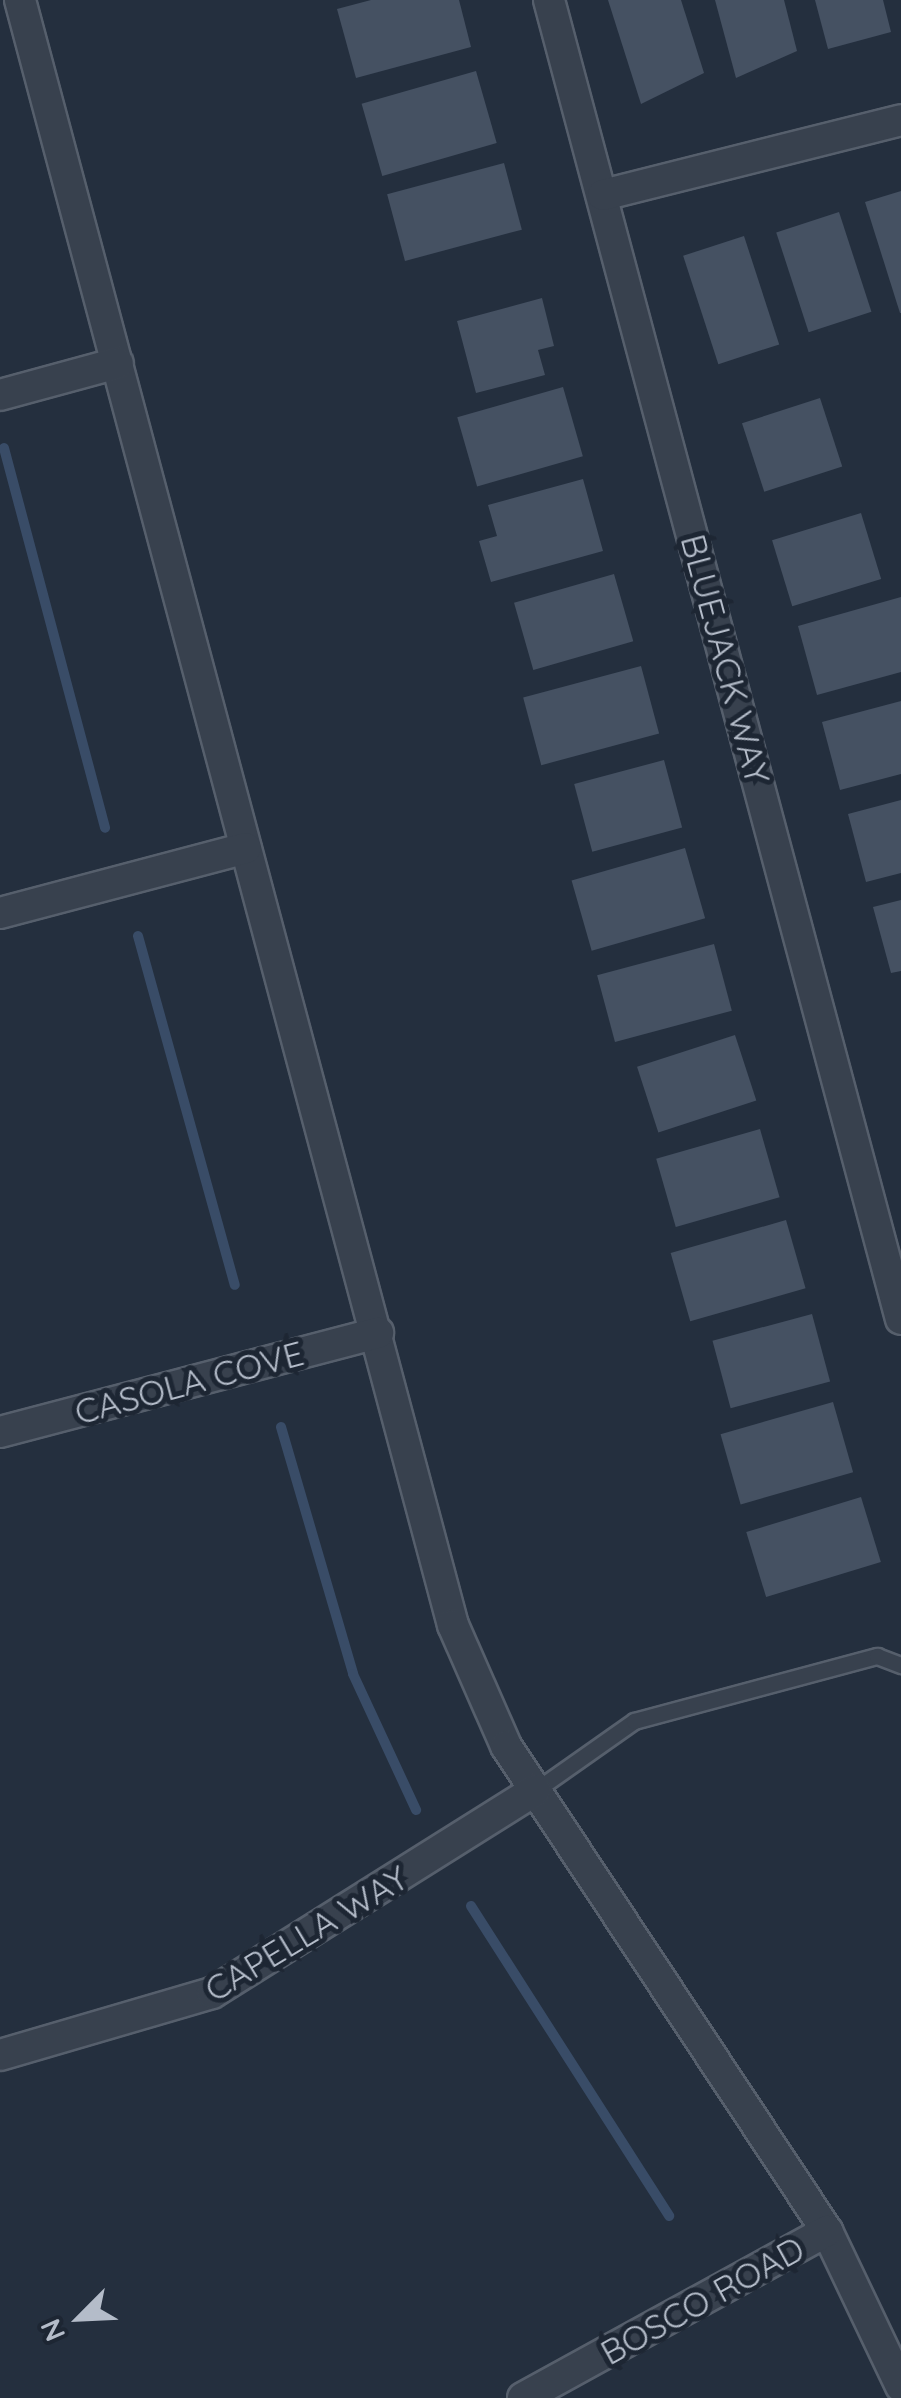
<!DOCTYPE html>
<style>
body{margin:0}
#map{position:relative;width:901px;height:2398px;overflow:hidden;background:#242f3e;font-family:Quicksand,sans-serif}
div>[style]{position:absolute}
[style*='--x']{left:calc(var(--x)*1px);top:calc(var(--y)*1px);width:calc(var(--w)*1px);rotate:calc(var(--a)*1deg)}
.stream>*{height:10px;margin:-5px;padding:0 5px;transform-origin:5px;border-radius:5px;background:#394c67}
.building>*{inset:0;background:#455162;transform-origin:0 0}
.roads{filter:drop-shadow(2px 0 #565f6c) drop-shadow(-2px 0 #565f6c) drop-shadow(0 2px #565f6c) drop-shadow(0 -2px #565f6c)}
.service>*{height:15px;margin:-7.5px;padding:0 7.5px;transform-origin:7.5px;border-radius:7.5px;background:#38414e}
.minor>*{height:30px;margin:-15px;padding:0 15px;transform-origin:15px;border-radius:15px;background:#38414e}
span{translate:-50% -50%;white-space:nowrap;text-align:center;line-height:1.15;-webkit-text-stroke:10px #1d2633;paint-order:stroke}
.street-label{font-size:35px;color:#b4bcc9}
.north{position:absolute;left:30px;top:2268px;width:100px;height:100px;-webkit-text-stroke:8px #1d2633;paint-order:stroke;rotate:246deg;font-size:28px;font-weight:700;line-height:40px;text-align:center;color:#b4bcc9}
.north::after{content:'';display:block;margin:auto;width:35px;height:45px;background:#b4bcc9;clip-path:polygon(50% 0,100% 100%,50% 72%,0 100%)}
</style>
<div id="map">
<div class="stream">
<i style="--x:4;--y:448;--w:393;--a:75.1"></i>
<i style="--x:138;--y:936;--w:362;--a:74.5"></i>
<i style="--x:281;--y:1427;--w:257;--a:73.7"></i>
<i style="--x:353;--y:1674;--w:150;--a:65.1"></i>
<i style="--x:471;--y:1906;--w:368;--a:57.4"></i>
</div>
<div class="building">
<i style="clip-path:polygon(371px 0,459px 0,471px 47px,356px 78px,337px 9px)"></i>
<i style="clip-path:polygon(608px 0,681px 0,704px 73px,641px 104px)"></i>
<i style="clip-path:polygon(715px 0,784px 0,797px 51px,736px 78px)"></i>
<i style="clip-path:polygon(815px 0,883px 0,891px 32px,828px 49px)"></i>
<i style="left:476px;top:71px;width:75px;height:119px;rotate:74deg"></i>
<i style="left:504px;top:163px;width:69px;height:121px;rotate:75deg"></i>
<i style="clip-path:polygon(901px 191px,901px 313px,900px 313px,865px 202px)"></i>
<i style="left:839px;top:212px;width:105px;height:66px;rotate:72deg"></i>
<i style="left:744px;top:236px;width:114px;height:64px;rotate:72deg"></i>
<i style="clip-path:polygon(542px 298px,554px 346px,538px 350px,545px 375px,476px 393px,457px 321px)"></i>
<i style="left:563px;top:387px;width:72px;height:110px;rotate:74deg"></i>
<i style="left:820px;top:398px;width:72px;height:82px;rotate:72deg"></i>
<i style="clip-path:polygon(583px 479px,603px 551px,491px 582px,479px 541px,497px 536px,488px 505px)"></i>
<i style="left:861px;top:513px;width:69px;height:93px;rotate:73deg"></i>
<i style="left:614px;top:574px;width:70px;height:104px;rotate:74deg"></i>
<i style="clip-path:polygon(901px 597px,901px 672px,817px 695px,798px 626px)"></i>
<i style="left:641px;top:666px;width:70px;height:122px;rotate:75deg"></i>
<i style="clip-path:polygon(901px 701px,901px 774px,840px 790px,822px 722px)"></i>
<i style="left:664px;top:760px;width:70px;height:93px;rotate:75deg"></i>
<i style="clip-path:polygon(901px 800px,901px 873px,866px 882px,848px 814px)"></i>
<i style="left:685px;top:848px;width:73px;height:118px;rotate:74deg"></i>
<i style="clip-path:polygon(901px 900px,901px 971px,891px 973px,873px 907px)"></i>
<i style="left:714px;top:944px;width:69px;height:121px;rotate:75deg"></i>
<i style="left:735px;top:1035px;width:69px;height:103px;rotate:72deg"></i>
<i style="left:760px;top:1129px;width:71px;height:108px;rotate:74deg"></i>
<i style="left:786px;top:1220px;width:71px;height:120px;rotate:74deg"></i>
<i style="left:812px;top:1314px;width:70px;height:103px;rotate:75deg"></i>
<i style="left:833px;top:1402px;width:73px;height:117px;rotate:74deg"></i>
<i style="left:861px;top:1497px;width:68px;height:120px;rotate:73deg"></i>
</div>
<div class="roads">
<div class="service">
<i style="--x:536;--y:1790;--w:120;--a:-35.1"></i>
<i style="--x:634;--y:1721;--w:252;--a:-15"></i>
<i style="--x:877;--y:1656;--w:26;--a:21"></i>
</div>
<div class="minor">
<i style="--x:20;--y:0;--w:1682;--a:75.08"></i>
<i style="--x:453;--y:1625;--w:132;--a:66.3"></i>
<i style="--x:506;--y:1746;--w:582;--a:56.5"></i>
<i style="--x:827;--y:2231;--w:172;--a:64.5"></i>
<i style="--x:549;--y:0;--w:1365;--a:75.06"></i>
<i style="--x:603;--y:195;--w:307;--a:-14.1"></i>
<i style="--x:0;--y:395;--w:122;--a:-15.2"></i>
<i style="--x:0;--y:913;--w:254;--a:-14.8"></i>
<i style="--x:0;--y:1432;--w:391;--a:-14.7"></i>
<i style="--x:0;--y:2055;--w:221;--a:-16.3"></i>
<i style="--x:212;--y:1993;--w:382;--a:-32.1"></i>
<i style="--x:523;--y:2398;--w:347;--a:-28.8"></i>
</div>
</div>
<div class="street-label">
<span style="left:726px;top:659px;rotate:75deg">BLUEJACK WAY</span>
<span style="left:189px;top:1382px;rotate:-15deg">CASOLA COVE</span>
<span style="left:306px;top:1933px;rotate:-31deg">CAPELLA WAY</span>
<span style="left:702px;top:2300px;rotate:-29deg">BOSCO ROAD</span>
</div>
<div class="north">N</div>
</div>
